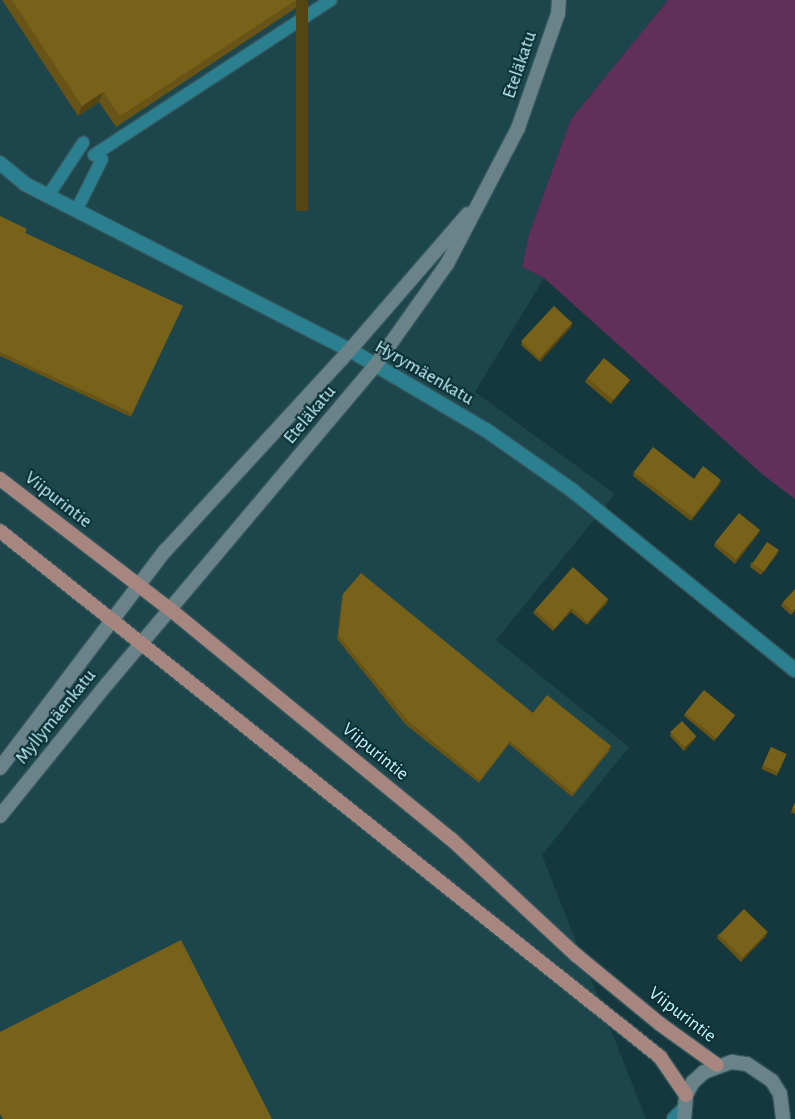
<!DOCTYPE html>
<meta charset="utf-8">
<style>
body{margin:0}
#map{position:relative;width:795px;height:1119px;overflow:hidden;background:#15383e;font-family:"Alegreya Sans",sans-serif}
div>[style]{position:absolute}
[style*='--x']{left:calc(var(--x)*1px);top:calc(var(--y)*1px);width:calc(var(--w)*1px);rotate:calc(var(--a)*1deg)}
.built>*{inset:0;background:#1d454c}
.green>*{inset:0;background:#60305b}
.roads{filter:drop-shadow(1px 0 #33565d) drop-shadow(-1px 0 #33565d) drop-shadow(0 1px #33565d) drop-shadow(0 -1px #33565d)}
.service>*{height:12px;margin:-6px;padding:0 6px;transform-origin:6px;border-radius:6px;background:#2a808f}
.minor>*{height:14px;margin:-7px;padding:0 7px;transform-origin:7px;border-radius:7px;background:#2a808f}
.secondary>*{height:14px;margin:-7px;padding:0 7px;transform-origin:7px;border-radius:7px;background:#698388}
.primary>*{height:14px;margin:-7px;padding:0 7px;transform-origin:7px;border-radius:7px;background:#a88680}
.wall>*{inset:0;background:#675416;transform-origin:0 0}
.shaded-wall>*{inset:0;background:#544512;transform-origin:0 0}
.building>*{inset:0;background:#78621a;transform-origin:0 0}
span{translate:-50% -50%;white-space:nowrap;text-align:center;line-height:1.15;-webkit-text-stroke:4px #0a2e34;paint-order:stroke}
.street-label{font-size:19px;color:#c3f4fe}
</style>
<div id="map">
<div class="built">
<i style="clip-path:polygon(0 0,668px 0,571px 119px,529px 234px,522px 267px,544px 278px,475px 392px,615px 494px,496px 640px,629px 747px,542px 855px,646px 1119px,0 1119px)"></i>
</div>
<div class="green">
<i style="clip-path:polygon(668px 0,795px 0,795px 499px,762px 474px,544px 278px,522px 267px,529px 234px,571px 119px)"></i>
</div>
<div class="roads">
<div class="service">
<i style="--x:94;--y:155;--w:283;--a:-33.2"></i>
<i style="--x:48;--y:196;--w:64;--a:-56.6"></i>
<i style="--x:76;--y:211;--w:58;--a:-63.4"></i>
</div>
<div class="minor">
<i style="--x:0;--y:163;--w:33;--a:40"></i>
<i style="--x:25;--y:184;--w:365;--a:27.1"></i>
<i style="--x:350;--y:350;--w:158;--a:30.5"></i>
<i style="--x:486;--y:430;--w:106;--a:35"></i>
<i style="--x:573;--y:491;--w:285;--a:38.9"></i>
<i style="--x:674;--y:1119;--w:13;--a:-45"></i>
</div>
<div class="secondary">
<i style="--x:0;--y:768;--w:273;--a:-52.8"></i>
<i style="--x:165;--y:551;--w:273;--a:-47.4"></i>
<i style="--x:350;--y:350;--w:180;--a:-49.1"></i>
<i style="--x:0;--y:816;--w:170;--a:-51"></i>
<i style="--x:107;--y:684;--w:414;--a:-49.9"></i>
<i style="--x:374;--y:367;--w:126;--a:-54.7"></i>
<i style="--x:447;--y:264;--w:153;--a:-62.4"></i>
<i style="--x:518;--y:128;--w:121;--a:-70.7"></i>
<i style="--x:558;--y:14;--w:14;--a:-86"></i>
<i style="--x:684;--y:1119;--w:24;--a:-85"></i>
<i style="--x:686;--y:1095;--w:15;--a:-62"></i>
<i style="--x:693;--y:1082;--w:15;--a:-42"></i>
<i style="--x:704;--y:1072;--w:30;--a:-20"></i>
<i style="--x:732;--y:1062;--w:15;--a:8"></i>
<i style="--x:747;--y:1064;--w:30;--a:34"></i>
<i style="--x:772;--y:1081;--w:15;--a:58"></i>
<i style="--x:780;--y:1094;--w:25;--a:83"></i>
</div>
<div class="primary">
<i style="--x:0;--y:479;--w:215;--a:37.5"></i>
<i style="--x:171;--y:610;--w:362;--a:39.3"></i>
<i style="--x:451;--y:839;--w:171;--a:42.9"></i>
<i style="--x:576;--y:955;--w:109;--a:39.4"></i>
<i style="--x:660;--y:1024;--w:70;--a:35.7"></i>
<i style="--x:0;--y:531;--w:844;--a:38.55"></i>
<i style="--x:660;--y:1057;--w:46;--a:55.6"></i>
</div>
</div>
<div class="wall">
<i style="clip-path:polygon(2px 0,308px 0,116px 127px,99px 102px,78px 116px)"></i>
<i style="clip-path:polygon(0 216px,25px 233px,181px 310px,131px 417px,0 356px)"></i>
<i style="clip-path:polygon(572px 323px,571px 327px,540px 362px,521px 345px,522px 342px)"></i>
<i style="clip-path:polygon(587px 378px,630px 380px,628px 383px,611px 404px,585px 382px)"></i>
<i style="clip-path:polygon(634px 472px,694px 479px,720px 484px,691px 521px,633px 476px)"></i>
<i style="clip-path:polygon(760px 530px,758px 534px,735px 564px,714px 546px,715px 543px)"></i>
<i style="clip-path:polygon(779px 550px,777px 554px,761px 575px,750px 567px,751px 563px)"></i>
<i style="clip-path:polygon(343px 594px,533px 713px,610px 750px,572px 797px,509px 744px,479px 783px,406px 725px,337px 639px,342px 597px)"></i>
<i style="clip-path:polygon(608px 599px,607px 603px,587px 625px,571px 612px,553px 631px,533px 613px,535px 610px)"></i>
<i style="clip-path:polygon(783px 602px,795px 611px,791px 615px,781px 606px)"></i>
<i style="clip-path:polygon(685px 713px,735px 715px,733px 718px,714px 741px,684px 716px)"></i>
<i style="clip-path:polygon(671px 732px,696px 736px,695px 739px,684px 751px,670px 736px)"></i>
<i style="left:771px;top:747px;width:17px;height:24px;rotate:24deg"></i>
<i style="clip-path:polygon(795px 803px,795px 814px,791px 812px)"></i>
<i style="clip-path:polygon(718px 934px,766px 936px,741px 962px,717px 938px)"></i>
</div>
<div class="shaded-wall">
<i style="left:296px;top:0;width:12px;height:211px"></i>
<i style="clip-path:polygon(103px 92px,99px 102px,78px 116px,82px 106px)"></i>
<i style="clip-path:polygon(572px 323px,571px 327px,540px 362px,541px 358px)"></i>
<i style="clip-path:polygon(630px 380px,628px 383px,611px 404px,612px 400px)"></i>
<i style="clip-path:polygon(721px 480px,720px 484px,691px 521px,693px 517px)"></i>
<i style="clip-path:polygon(760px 530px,758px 534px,735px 564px,736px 560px)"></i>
<i style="clip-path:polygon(779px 550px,777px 554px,761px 575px,762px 571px)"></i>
<i style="clip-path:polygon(608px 599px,607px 603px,587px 625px,588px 622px)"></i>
<i style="clip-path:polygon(572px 608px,571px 612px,553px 631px,555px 628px)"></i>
<i style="clip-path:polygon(735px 715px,733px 718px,714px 741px,715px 738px)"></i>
<i style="clip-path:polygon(696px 736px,695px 739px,684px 751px,685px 747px)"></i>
<i style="left:510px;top:741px;width:3px;height:49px;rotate:108deg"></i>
<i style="left:611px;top:746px;width:4px;height:60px;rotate:104deg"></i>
<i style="clip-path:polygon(768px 932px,766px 936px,741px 962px,742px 958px)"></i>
</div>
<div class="building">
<i style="clip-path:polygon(12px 0,296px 0,120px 116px,103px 92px,82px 106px)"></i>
<i style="clip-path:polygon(0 216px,27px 229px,25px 233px,183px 306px,132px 413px,0 352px)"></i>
<i style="left:554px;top:306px;width:25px;height:48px;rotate:43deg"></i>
<i style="left:604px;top:358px;width:34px;height:26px;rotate:40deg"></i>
<i style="clip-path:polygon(653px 447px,694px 479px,703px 466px,721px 480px,693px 517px,634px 472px)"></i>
<i style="left:739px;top:513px;width:27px;height:38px;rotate:39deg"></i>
<i style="left:767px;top:542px;width:14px;height:26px;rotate:34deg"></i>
<i style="clip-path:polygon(573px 567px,608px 599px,588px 622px,572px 608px,555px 628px,535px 610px)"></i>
<i style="clip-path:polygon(361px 573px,533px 713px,547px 695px,611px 746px,573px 793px,510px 741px,480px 780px,408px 721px,339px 636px,343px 594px)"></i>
<i style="clip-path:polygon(795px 589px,795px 609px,793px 612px,783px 602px)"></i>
<i style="left:704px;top:690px;width:40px;height:30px;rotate:39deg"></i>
<i style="left:682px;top:721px;width:21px;height:16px;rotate:47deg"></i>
<i style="left:771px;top:747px;width:17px;height:20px;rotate:24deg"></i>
<i style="clip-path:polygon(795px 803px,795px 810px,792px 808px)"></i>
<i style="left:744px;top:909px;width:33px;height:36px;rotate:44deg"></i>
<i style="clip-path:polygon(181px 940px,272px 1119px,3px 1119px,0 1114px,0 1032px)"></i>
</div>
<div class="street-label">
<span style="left:520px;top:65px;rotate:-71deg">Eteläkatu</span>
<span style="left:424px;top:373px;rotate:30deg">Hyrymäenkatu</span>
<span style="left:310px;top:415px;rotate:-50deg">Eteläkatu</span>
<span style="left:58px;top:500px;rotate:38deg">Viipurintie</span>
<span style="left:56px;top:717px;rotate:-51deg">Myllymäenkatu</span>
<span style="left:375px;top:752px;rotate:39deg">Viipurintie</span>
<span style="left:682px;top:1015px;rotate:37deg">Viipurintie</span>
</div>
</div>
